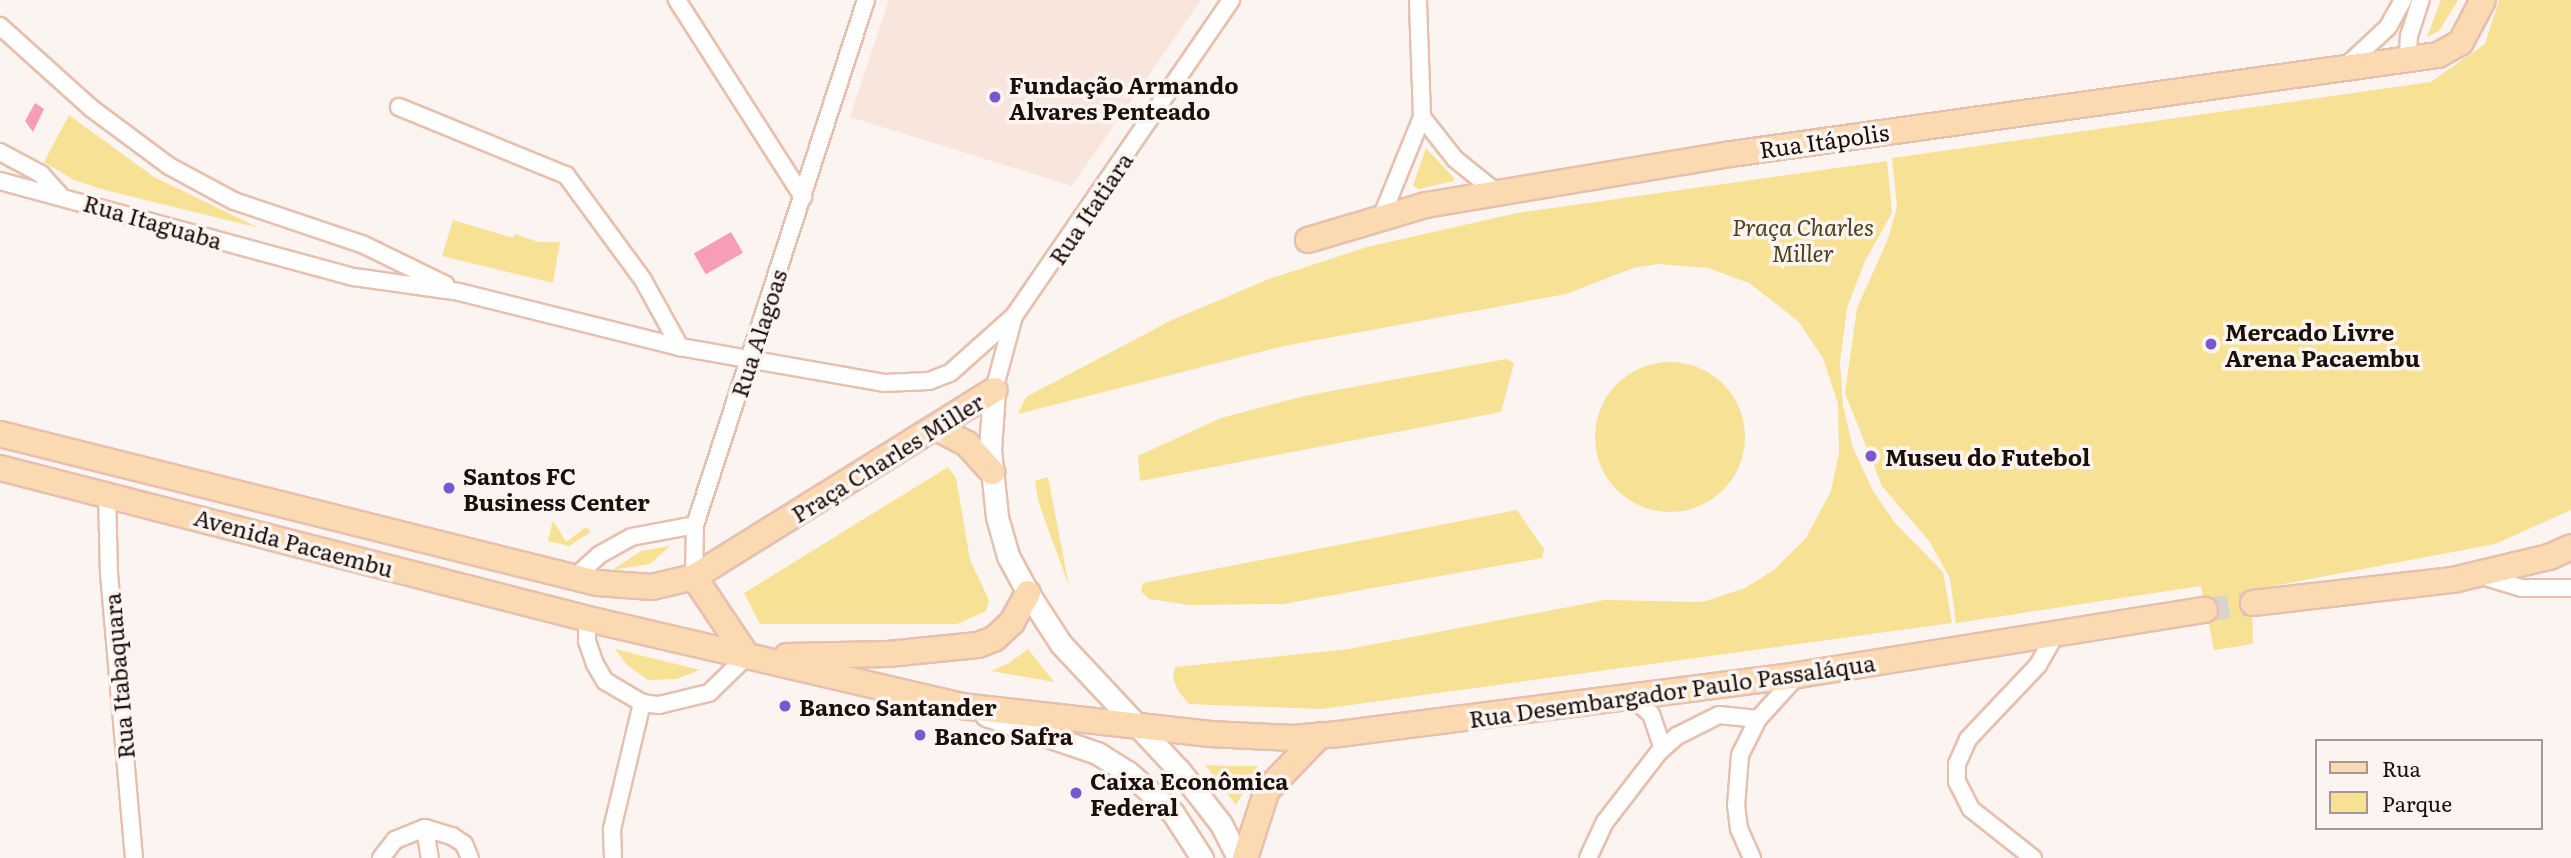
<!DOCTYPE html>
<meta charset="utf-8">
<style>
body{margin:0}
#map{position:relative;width:2571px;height:858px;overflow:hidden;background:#fcf4f0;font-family:Literata,serif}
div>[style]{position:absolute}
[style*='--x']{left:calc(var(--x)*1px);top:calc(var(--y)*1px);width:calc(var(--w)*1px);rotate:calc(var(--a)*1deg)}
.built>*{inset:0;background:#f8e6dd}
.green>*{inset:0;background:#f7e194}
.round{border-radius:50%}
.water>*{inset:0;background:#f69eb7;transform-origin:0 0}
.primary-tunnel>*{height:24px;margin-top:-12px;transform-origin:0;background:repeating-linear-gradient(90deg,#dad2cd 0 24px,transparent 0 36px)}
.roads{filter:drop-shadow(2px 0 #e5c0af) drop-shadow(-2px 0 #e5c0af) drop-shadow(0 2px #e5c0af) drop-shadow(0 -2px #e5c0af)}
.street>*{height:16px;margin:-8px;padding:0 8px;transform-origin:8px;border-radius:8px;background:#fff}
.secondary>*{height:21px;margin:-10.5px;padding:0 10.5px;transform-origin:10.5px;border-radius:10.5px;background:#fff}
.primary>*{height:24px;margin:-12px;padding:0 12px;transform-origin:12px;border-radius:12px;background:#fbdab2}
.dots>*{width:19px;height:19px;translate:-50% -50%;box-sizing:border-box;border:4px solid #fcf4f0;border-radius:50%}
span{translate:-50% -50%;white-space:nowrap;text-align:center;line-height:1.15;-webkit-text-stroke:7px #fcf4f0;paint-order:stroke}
.poi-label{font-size:23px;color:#1b0f09;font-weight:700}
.left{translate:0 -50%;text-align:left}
.street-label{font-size:23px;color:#1b0f09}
.park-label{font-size:23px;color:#4c411c;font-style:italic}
.legend{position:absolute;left:2315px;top:739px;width:228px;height:91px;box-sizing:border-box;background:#fcf4f0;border:2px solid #a29894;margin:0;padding:9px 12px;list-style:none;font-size:21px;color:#1b0f09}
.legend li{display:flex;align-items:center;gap:14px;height:35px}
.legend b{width:35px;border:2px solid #a29894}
</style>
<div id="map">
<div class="built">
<i style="clip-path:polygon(889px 0,1201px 0,1072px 186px,850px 117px)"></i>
</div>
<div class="green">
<i style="clip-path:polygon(2441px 0,2458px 0,2439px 31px,2427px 37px)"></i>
<i style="clip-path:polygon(2499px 0,2571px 0,2571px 510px,2495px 544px,2252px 590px,2253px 644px,2214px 650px,2201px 586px,1956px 623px,1950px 578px,1929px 541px,1882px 486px,1845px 393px,1857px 308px,1888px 239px,1897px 207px,1892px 158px,2431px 82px,2485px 44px)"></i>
<i style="clip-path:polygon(69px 115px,154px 177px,259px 228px,105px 190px,74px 180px,44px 162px)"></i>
<i style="clip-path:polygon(1426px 148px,1454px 178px,1454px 181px,1419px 189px,1413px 186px)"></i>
<i style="clip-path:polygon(1887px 161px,1892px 213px,1865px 261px,1847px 308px,1840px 362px,1843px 405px,1853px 448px,1874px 493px,1896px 524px,1943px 572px,1952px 623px,1321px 709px,1189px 704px,1179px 692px,1173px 679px,1175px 667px,1349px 649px,1605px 600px,1703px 602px,1745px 588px,1774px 570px,1806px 538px,1831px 491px,1839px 453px,1838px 404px,1823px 358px,1798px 321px,1749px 283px,1708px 268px,1658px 264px,1633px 268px,1566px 294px,1284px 346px,1018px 414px,1026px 397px,1172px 320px,1269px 279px,1367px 247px,1517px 213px)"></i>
<i style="clip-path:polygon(453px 220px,513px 238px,515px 234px,538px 242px,560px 242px,553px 283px,442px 256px)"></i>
<i style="clip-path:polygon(1506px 359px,1514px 363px,1501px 412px,1140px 481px,1138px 456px,1221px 418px,1304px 396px)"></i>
<i class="round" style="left:1595px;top:362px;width:150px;height:150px"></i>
<i style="clip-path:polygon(948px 467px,956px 478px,970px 560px,989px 600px,986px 611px,957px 624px,760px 624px,744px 593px)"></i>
<i style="clip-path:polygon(1048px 477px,1069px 586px,1039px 504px,1035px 481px)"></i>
<i style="clip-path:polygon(1517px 510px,1544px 549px,1542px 558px,1283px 604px,1189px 605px,1149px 599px,1141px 591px,1143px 583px)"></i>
<i style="clip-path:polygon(553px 520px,566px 542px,586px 527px,591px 532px,569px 546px,548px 541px)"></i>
<i style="clip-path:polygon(670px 546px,650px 564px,612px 570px,641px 551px)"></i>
<i style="clip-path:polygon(615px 649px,700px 670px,676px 679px,648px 680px,627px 665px)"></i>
<i style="clip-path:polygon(1028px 649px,1054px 682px,991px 671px,1009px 663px)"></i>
<i style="clip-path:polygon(1205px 765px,1228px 766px,1258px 766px,1236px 805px)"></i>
</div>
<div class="water">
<i style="clip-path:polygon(35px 103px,44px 109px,33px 132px,25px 121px)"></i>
<i style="left:731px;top:232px;width:24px;height:43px;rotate:60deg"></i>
</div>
<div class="primary-tunnel">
<i style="--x:2205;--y:610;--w:49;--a:-8.3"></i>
</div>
<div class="roads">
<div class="street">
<i style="--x:677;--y:0;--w:234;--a:57.4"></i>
<i style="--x:0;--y:26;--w:122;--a:42"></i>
<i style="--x:91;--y:108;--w:97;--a:36.6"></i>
<i style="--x:169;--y:166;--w:74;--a:28.3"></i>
<i style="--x:234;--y:201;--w:135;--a:18.6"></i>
<i style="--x:362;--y:244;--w:93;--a:26"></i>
<i style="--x:2408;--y:59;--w:23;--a:-88"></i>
<i style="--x:2409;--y:36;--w:38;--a:-72"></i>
<i style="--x:2344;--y:68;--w:60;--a:-43"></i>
<i style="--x:2388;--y:27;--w:31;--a:-61"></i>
<i style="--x:399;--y:107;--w:180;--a:22.2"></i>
<i style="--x:566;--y:175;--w:130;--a:53.7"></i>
<i style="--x:643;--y:280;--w:77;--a:61.1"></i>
<i style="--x:1422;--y:117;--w:53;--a:51.8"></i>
<i style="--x:1455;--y:159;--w:53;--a:38.8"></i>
<i style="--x:0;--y:152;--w:47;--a:28.2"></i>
<i style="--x:41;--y:174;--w:28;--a:48"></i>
<i style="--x:0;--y:181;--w:367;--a:15.2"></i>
<i style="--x:354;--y:277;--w:106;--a:8.1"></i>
<i style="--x:459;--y:292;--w:228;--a:14"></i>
<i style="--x:680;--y:347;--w:207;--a:10"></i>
<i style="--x:884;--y:383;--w:45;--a:-2.5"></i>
<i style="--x:929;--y:381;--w:22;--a:-21"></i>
<i style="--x:950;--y:373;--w:86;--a:-41.7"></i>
<i style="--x:1381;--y:218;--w:109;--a:-67.9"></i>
<i style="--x:1422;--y:117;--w:117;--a:-92"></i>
<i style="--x:994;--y:390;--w:77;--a:-74.9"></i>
<i style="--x:1014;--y:316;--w:383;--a:-55.5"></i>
<i style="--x:107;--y:493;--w:80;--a:88.6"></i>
<i style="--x:109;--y:573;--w:286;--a:85"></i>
<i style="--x:576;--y:576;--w:31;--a:-42"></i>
<i style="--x:599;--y:555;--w:37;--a:-29"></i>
<i style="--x:631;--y:537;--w:65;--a:-10.6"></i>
<i style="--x:2482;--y:576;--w:42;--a:16.7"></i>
<i style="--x:2522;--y:588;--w:49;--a:0"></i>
<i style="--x:694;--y:577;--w:52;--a:-88.9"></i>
<i style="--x:695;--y:525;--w:552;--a:-71.96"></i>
<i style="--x:588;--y:619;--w:22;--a:93"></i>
<i style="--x:587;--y:641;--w:24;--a:71"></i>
<i style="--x:595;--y:664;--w:20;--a:60"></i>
<i style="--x:605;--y:681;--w:43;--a:30.7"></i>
<i style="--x:642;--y:703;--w:17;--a:7"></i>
<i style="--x:659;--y:705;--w:51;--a:-13.5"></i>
<i style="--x:709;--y:693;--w:53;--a:-44.2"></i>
<i style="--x:1629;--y:695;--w:29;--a:41"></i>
<i style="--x:1651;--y:714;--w:36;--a:71"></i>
<i style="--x:425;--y:828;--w:30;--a:81"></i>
<i style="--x:381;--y:858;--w:23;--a:-52"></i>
<i style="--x:395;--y:840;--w:32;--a:-22"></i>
<i style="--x:425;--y:828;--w:28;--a:17"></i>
<i style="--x:452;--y:836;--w:14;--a:34"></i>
<i style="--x:464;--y:844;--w:15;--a:67"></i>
<i style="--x:613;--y:858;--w:29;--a:-92"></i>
<i style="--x:612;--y:829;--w:130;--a:-76.6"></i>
<i style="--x:1588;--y:858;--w:40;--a:-65"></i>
<i style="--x:1605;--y:822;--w:88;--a:-52.4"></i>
<i style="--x:1659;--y:752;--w:24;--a:-42"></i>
<i style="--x:1677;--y:736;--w:47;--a:-26.6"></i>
<i style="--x:1719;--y:715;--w:39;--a:6"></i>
<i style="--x:1752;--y:858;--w:32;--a:-114"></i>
<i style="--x:1739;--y:829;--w:23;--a:-97"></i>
<i style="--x:1736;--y:806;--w:51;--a:-85.5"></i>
<i style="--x:1740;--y:755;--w:40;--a:-63.4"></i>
<i style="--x:1758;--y:719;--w:59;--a:-47.7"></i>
<i style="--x:2033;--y:858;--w:79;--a:-141.7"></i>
<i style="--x:1971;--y:809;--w:30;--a:-117"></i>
<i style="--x:1957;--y:782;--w:18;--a:-90"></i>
<i style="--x:1957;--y:764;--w:27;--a:-66"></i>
<i style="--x:1968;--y:739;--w:102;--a:-46.6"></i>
<i style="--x:2038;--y:665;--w:34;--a:-60"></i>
</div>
<div class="secondary">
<i style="--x:994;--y:390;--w:60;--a:93.8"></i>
<i style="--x:990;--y:450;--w:67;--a:84"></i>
<i style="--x:997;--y:517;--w:41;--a:74.2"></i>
<i style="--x:1008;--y:556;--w:42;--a:61.6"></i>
<i style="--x:1028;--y:593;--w:61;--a:57.1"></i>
<i style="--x:1061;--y:644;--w:173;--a:46.9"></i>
<i style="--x:1179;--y:770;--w:68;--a:52.1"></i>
<i style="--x:1221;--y:824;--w:38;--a:63"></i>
<i style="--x:986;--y:715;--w:117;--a:18.9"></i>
<i style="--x:1097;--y:753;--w:36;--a:32"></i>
<i style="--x:1128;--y:772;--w:61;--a:42.3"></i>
<i style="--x:1173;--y:813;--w:54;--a:57.2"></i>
</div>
<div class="primary">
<i style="--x:1308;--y:240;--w:123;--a:-16.5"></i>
<i style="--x:1426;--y:205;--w:309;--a:-9.5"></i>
<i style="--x:1731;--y:154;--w:714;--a:-7.97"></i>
<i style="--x:2438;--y:55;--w:26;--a:-29"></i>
<i style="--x:2461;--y:42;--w:47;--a:-62.4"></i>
<i style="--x:936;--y:428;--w:35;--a:27"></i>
<i style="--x:967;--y:444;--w:38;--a:48"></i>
<i style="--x:0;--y:434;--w:615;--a:14.01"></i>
<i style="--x:597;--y:583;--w:55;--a:4.2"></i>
<i style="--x:652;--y:587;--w:43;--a:-13.4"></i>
<i style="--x:694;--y:577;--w:354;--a:-31.9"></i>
<i style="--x:0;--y:468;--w:607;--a:14.4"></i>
<i style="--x:588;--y:619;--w:383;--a:13.1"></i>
<i style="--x:961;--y:706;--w:251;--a:6.4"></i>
<i style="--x:1210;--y:734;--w:82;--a:2.8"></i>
<i style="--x:1292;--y:738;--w:47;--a:-4.9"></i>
<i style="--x:1339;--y:734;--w:463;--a:-7.3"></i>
<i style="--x:1798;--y:675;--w:412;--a:-9.1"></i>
<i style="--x:694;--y:577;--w:95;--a:56.1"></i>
<i style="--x:2253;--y:603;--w:201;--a:-6.6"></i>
<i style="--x:2453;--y:580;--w:99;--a:-13.5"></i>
<i style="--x:2549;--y:557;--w:24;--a:-24"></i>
<i style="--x:787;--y:656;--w:101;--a:-1.1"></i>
<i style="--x:888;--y:654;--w:90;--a:-5.7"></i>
<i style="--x:978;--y:645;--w:17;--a:-21"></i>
<i style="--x:994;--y:639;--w:25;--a:-43"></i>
<i style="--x:1012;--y:622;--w:33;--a:-61"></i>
<i style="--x:1245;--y:858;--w:71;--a:-72.1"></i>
<i style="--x:1267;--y:790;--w:76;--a:-46.1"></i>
</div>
</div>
<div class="dots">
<i style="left:995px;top:97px;background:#7857d1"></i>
<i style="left:2211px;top:344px;background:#7857d1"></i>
<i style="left:1871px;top:456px;background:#7857d1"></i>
<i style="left:449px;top:488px;background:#7857d1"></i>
<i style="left:785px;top:706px;background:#7857d1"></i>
<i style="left:920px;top:735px;background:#7857d1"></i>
<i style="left:1076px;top:793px;background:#7857d1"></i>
</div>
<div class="poi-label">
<span class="left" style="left:1009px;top:97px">Fundação Armando<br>Alvares Penteado</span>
<span class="left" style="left:2225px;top:344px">Mercado Livre<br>Arena Pacaembu</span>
<span class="left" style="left:1885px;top:456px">Museu do Futebol</span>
<span class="left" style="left:463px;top:488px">Santos FC<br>Business Center</span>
<span class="left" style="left:799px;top:706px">Banco Santander</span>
<span class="left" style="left:934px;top:735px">Banco Safra</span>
<span class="left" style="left:1090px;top:793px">Caixa Econômica<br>Federal</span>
</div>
<div class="street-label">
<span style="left:1824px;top:140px;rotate:-8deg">Rua Itápolis</span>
<span style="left:1090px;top:208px;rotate:-56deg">Rua Itatiara</span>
<span style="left:153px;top:221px;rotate:16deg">Rua Itaguaba</span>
<span style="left:758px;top:333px;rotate:-72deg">Rua Alagoas</span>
<span style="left:887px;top:457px;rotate:-32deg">Praça Charles Miller</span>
<span style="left:294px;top:542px;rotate:15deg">Avenida Pacaembu</span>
<span style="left:118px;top:676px;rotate:-95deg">Rua Itabaquara</span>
<span style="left:1672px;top:690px;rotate:-8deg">Rua Desembargador Paulo Passaláqua</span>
</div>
<div class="park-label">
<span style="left:1803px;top:239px">Praça Charles<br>Miller</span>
</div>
<ul class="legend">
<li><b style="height:9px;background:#fbdab2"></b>Rua</li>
<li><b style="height:19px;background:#f7e194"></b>Parque</li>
</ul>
</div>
